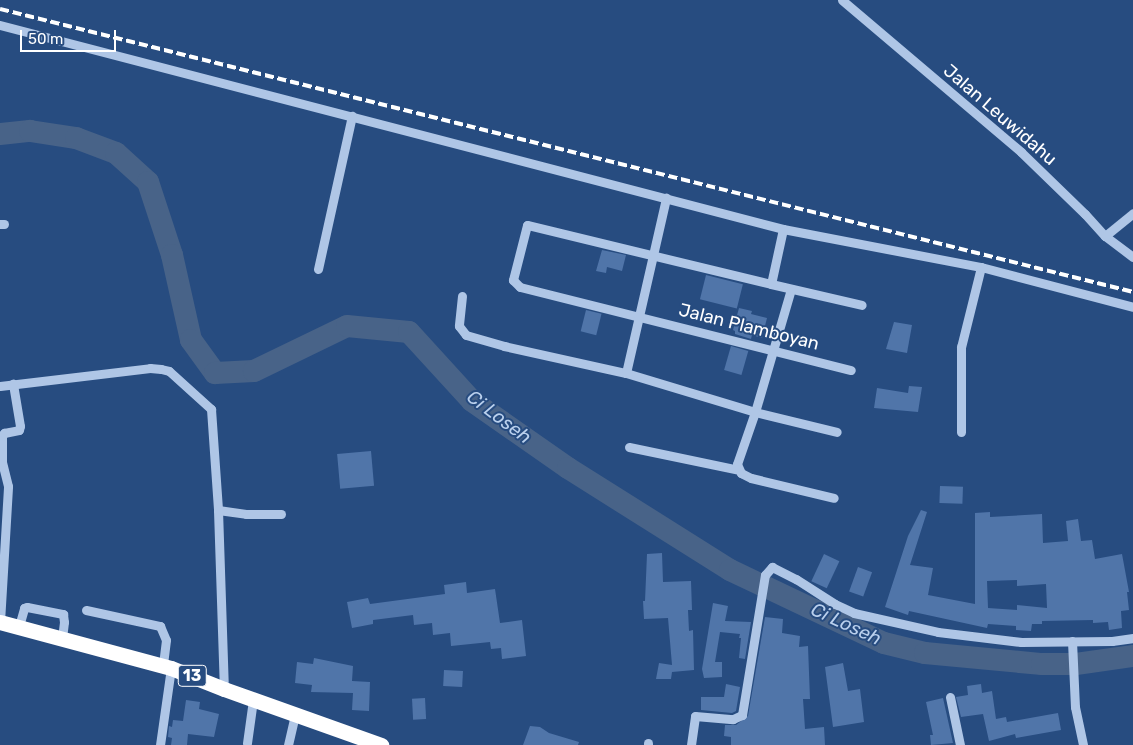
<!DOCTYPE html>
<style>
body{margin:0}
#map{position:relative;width:1133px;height:745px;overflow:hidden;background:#274c80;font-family:Rubik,sans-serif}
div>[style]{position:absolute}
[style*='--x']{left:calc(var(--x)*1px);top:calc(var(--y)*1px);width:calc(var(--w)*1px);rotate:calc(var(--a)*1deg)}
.river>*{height:22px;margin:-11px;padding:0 11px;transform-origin:11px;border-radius:11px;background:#486388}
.building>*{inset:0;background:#5075a9;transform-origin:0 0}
.minor>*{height:9px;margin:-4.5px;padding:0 4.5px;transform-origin:4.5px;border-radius:4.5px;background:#afc6e6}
.highway>*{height:15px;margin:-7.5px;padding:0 7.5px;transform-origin:7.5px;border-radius:7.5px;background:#fff}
.rail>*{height:4px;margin-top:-2px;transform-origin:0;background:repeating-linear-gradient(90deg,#fff 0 9px,transparent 0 13px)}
span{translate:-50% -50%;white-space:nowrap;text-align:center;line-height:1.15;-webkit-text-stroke:4px #274c80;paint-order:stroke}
.shield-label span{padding:1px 4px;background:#274c80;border:1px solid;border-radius:4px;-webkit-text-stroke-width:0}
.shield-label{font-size:16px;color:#fff;font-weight:700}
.street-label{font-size:18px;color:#fff}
.water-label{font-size:19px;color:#bad0ed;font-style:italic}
.scale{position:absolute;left:20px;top:30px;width:96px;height:22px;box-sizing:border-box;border:2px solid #fff;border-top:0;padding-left:6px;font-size:15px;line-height:18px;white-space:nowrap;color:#fff;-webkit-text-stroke:4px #274c80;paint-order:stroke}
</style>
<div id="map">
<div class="river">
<i style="--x:0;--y:134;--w:30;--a:-6"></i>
<i style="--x:30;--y:131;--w:47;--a:8.7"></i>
<i style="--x:76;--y:138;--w:43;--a:20.6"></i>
<i style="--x:116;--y:153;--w:43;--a:42.2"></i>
<i style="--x:148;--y:182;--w:77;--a:71.8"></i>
<i style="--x:172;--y:255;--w:87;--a:77.4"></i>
<i style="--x:191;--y:340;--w:41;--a:54"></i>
<i style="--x:215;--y:373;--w:39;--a:-3"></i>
<i style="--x:254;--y:371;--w:103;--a:-25.8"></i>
<i style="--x:347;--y:326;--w:62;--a:5.5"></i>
<i style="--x:409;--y:332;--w:93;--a:47.6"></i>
<i style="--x:472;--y:401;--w:117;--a:34.9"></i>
<i style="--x:568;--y:468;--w:191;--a:32.2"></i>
<i style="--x:730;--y:570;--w:170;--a:25.4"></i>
<i style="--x:884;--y:643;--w:42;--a:13.7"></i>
<i style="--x:925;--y:653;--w:118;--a:5.4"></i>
<i style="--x:1042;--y:664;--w:29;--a:0"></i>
<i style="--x:1076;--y:664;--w:58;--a:-8"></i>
</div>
<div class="building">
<i style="clip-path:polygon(602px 250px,626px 255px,622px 271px,607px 267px,606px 273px,596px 271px)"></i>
<i style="left:706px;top:275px;width:38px;height:25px;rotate:14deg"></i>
<i style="clip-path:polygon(739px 308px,752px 311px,751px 314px,767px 318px,762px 338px,752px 335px,751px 339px,735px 334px,735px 331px,733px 330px)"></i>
<i style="left:586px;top:310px;width:16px;height:22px;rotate:14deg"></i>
<i style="clip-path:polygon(894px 322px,912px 325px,907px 353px,886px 349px)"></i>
<i style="left:731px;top:346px;width:18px;height:25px;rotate:16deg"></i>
<i style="clip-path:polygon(909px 386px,922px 387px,918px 412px,874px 408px,877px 388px,908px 393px)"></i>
<i style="left:371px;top:451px;width:35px;height:34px;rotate:85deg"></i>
<i style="left:940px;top:486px;width:23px;height:17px;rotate:2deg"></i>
<i style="clip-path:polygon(evenodd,921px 510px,927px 512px,910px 565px,933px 568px,928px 595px,975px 604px,975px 513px,990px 512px,990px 517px,1042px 514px,1043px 543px,1068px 541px,1066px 521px,1078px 519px,1081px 541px,1092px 540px,1095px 559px,1122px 554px,1129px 592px,1127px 592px,1129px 610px,1121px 611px,1122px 628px,1109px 630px,1108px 622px,1093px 623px,1093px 620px,1042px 621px,1042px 624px,1032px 624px,1031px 631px,1016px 630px,1016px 626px,988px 624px,987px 628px,909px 611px,908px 615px,885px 607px,908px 536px,921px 510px,1017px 580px,1017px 586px,1046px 584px,1047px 608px,1017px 605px,1017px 610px,988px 608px,987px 581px,1017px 580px)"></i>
<i style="clip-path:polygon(662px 553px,663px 582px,691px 581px,692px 610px,688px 610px,689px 631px,693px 630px,694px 670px,672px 672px,671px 679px,656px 679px,659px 663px,672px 665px,668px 618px,644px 619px,643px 601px,645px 601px,647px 554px)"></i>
<i style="left:824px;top:554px;width:17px;height:30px;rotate:25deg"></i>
<i style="left:858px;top:567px;width:15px;height:26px;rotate:20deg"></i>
<i style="clip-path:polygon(466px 582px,467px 593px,495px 589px,500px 623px,522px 620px,526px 656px,502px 659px,501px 648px,491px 649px,490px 642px,451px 646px,450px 633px,433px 635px,432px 623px,414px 625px,413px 615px,373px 620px,373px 624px,352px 628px,347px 602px,368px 598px,370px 604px,445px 594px,444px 585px)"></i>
<i style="clip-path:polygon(713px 603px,728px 606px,725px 621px,751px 622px,745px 659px,739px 658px,741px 638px,739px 638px,740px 634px,720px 632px,715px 662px,722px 662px,722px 677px,704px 678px,702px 669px)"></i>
<i style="clip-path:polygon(765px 617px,783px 619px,782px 633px,800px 636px,799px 647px,808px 646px,810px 699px,803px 699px,805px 729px,824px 727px,825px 745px,731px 745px,731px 737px,724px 736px,725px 725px,736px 725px,748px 716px)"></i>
<i style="clip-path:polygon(314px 658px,353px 666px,352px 681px,370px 682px,369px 711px,352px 710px,353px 693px,311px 692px,312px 685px,295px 683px,297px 662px,313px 664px)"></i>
<i style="clip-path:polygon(843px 663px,848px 691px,860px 689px,864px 722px,833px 727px,825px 667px)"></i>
<i style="left:444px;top:670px;width:19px;height:16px;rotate:3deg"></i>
<i style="clip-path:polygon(726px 684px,740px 687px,736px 711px,732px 713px,701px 710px,701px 697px,724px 697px)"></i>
<i style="clip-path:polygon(981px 684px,982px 693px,992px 691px,996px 719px,1006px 717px,1007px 722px,1058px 713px,1061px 730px,1016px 738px,1015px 734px,989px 741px,983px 714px,961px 717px,956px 697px,968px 695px,967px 686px)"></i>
<i style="left:425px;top:698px;width:21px;height:13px;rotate:87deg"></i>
<i style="clip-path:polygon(943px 698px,953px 743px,931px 745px,930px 735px,933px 735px,926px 702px)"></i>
<i style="clip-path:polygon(186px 700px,200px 702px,199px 709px,219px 714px,214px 737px,188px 734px,187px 745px,171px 745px,172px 738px,168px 737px,169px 726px,172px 727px,173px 720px,183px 721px)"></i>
<i style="clip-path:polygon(530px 726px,540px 727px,549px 733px,579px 742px,578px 745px,523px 745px)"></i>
</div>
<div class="minor">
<i style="--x:842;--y:0;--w:235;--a:40.3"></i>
<i style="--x:1021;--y:152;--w:89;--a:44.1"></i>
<i style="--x:1085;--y:214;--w:30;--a:48"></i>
<i style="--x:1105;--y:236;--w:35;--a:37"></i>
<i style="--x:0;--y:25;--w:809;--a:14.6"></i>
<i style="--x:783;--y:229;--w:202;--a:10.9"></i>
<i style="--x:981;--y:267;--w:82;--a:104"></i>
<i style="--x:961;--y:347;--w:85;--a:90"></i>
<i style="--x:0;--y:224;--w:4;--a:0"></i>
<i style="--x:783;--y:229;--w:56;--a:102.3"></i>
<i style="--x:771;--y:284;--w:93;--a:13"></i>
<i style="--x:1105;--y:236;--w:36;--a:-39"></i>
<i style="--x:981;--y:267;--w:157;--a:14.7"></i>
<i style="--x:318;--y:269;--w:157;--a:-77.5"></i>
<i style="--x:771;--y:284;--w:251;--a:-166.4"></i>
<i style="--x:527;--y:225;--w:57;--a:104.3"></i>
<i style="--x:513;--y:280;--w:10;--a:45"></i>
<i style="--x:520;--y:287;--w:341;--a:14.1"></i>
<i style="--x:791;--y:289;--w:128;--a:106.3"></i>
<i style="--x:755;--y:412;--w:84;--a:13.7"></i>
<i style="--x:462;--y:296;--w:30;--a:96"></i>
<i style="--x:459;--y:326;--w:11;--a:52"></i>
<i style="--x:466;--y:335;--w:40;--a:16"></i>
<i style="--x:504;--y:346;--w:125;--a:12.5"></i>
<i style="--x:626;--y:373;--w:135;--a:16.8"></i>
<i style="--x:755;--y:412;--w:55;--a:109.1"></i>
<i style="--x:737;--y:464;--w:10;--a:66"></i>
<i style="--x:741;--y:473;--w:11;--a:27"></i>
<i style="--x:751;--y:478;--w:85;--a:13.5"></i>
<i style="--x:626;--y:373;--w:180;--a:-77.1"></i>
<i style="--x:0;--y:386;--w:151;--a:-6.8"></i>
<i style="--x:150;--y:368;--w:11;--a:5"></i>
<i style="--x:161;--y:369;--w:8;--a:14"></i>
<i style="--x:169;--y:371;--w:57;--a:42.1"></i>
<i style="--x:211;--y:409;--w:101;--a:86"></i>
<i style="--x:218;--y:510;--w:179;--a:88.1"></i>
<i style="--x:629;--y:447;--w:112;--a:11.8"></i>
<i style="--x:218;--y:510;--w:28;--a:8"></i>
<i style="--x:246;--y:514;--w:35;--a:0"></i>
<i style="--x:86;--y:610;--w:76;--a:12.2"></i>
<i style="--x:160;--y:626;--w:15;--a:67"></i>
<i style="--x:166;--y:640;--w:25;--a:97"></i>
<i style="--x:0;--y:622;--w:136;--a:-86.6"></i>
<i style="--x:8;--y:486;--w:25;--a:-104"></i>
<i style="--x:2;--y:462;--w:26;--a:-90"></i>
<i style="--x:2;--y:436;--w:4;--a:-56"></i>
<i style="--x:4;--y:433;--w:15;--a:-11"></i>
<i style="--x:19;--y:430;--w:4;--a:-76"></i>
<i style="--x:20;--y:426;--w:43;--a:-99.5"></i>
<i style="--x:19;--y:626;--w:19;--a:-74"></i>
<i style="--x:24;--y:608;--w:3;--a:-18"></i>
<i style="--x:27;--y:607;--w:37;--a:11"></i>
<i style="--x:63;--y:614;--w:8;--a:83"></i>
<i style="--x:64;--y:622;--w:17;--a:97"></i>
<i style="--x:1072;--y:641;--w:66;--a:87.4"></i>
<i style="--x:1075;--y:707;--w:39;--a:78"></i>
<i style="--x:950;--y:697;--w:49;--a:78.2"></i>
<i style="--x:247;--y:743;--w:43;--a:-82.1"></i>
<i style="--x:648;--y:743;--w:2;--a:90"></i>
<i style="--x:160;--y:745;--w:78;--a:-81.9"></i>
<i style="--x:288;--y:745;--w:32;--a:-77"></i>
<i style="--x:691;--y:745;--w:29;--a:-82"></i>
<i style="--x:695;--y:716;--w:38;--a:5"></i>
<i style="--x:733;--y:719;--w:10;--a:-24"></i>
<i style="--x:742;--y:715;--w:142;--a:-80.7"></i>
<i style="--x:765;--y:575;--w:11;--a:-49"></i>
<i style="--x:772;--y:567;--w:27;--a:27"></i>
<i style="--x:796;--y:579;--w:46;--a:32.7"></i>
<i style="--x:835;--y:604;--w:21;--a:25"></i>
<i style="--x:854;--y:613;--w:86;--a:12.7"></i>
<i style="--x:938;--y:632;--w:84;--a:6.9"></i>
<i style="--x:1021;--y:642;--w:91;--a:-0.6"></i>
<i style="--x:1112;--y:641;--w:21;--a:-8"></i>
</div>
<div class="highway">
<i style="--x:0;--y:622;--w:177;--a:15.1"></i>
<i style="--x:171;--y:668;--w:57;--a:21.6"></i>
<i style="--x:224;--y:689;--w:167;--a:19.6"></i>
</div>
<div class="rail">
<i style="--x:0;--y:9;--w:1168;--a:14.02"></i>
</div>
<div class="shield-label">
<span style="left:192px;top:676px">13</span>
</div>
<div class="street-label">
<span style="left:1000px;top:115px;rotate:41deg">Jalan Leuwidahu</span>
<span style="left:749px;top:327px;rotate:14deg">Jalan Plamboyan</span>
</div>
<div class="water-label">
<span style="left:499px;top:417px;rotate:37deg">Ci Loseh</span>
<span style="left:846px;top:624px;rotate:25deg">Ci Loseh</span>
</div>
<div class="scale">50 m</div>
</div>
